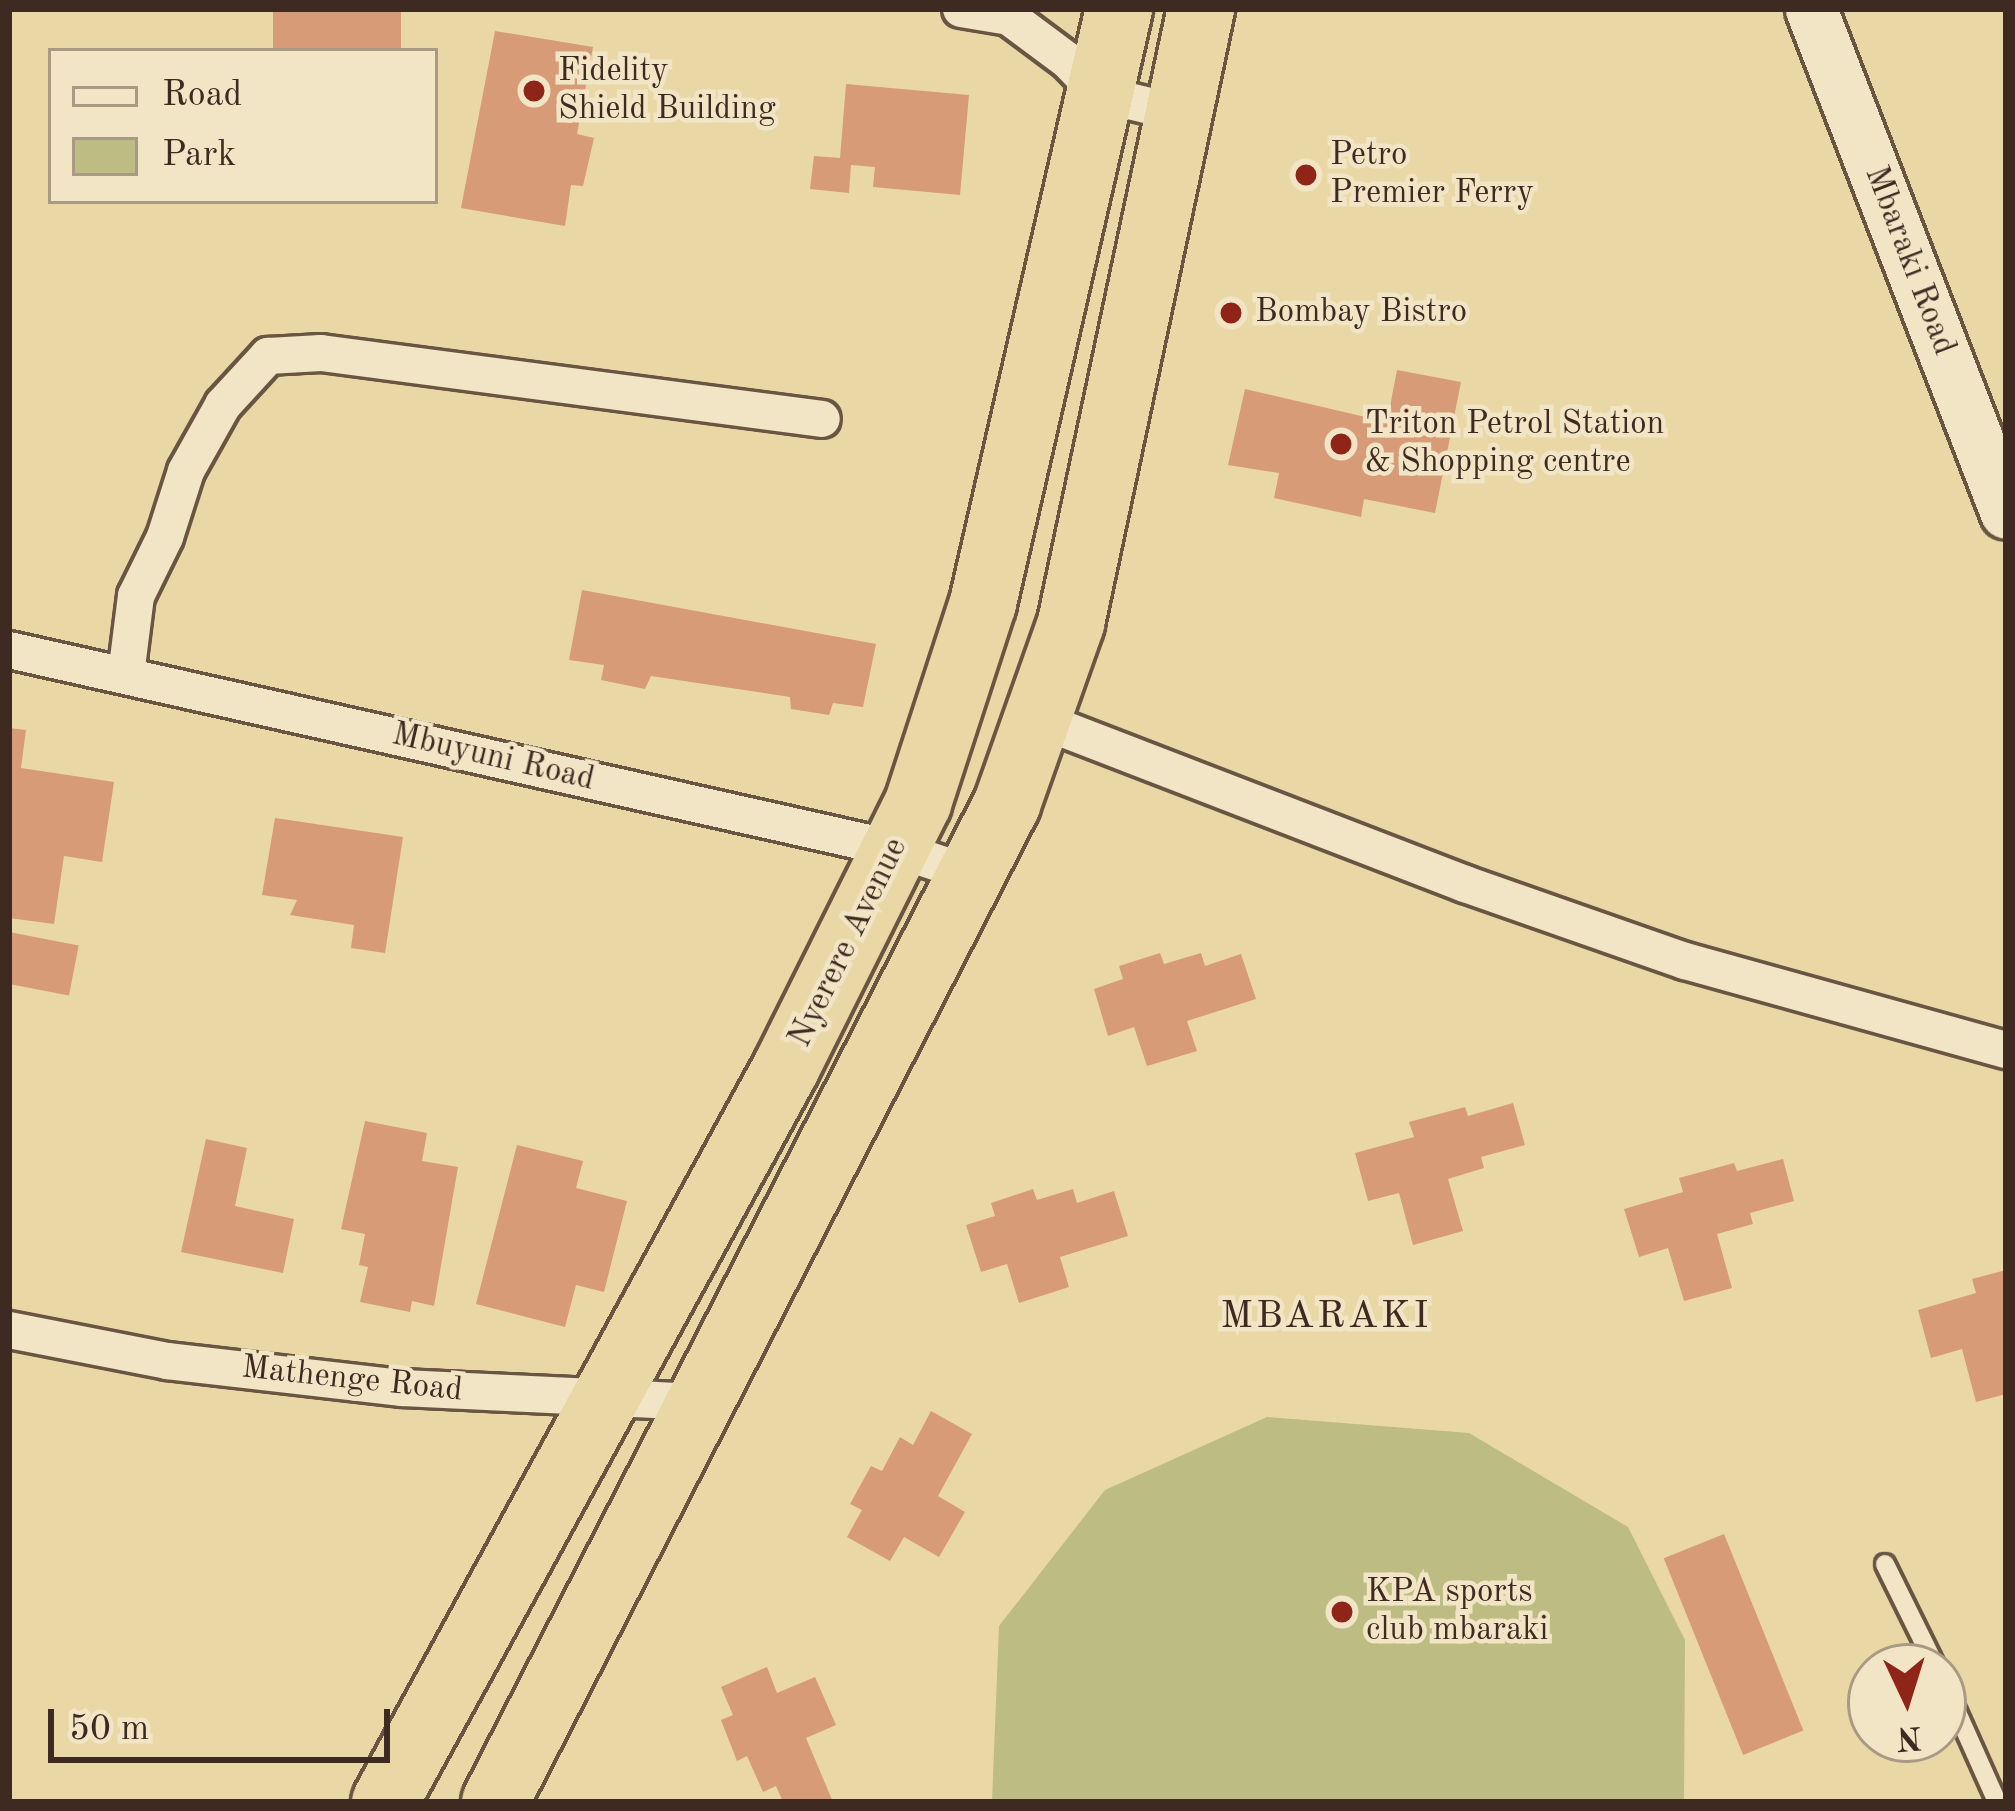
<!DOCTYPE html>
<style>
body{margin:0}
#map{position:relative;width:2015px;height:1811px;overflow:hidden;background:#ead7a6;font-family:"Old Standard TT",serif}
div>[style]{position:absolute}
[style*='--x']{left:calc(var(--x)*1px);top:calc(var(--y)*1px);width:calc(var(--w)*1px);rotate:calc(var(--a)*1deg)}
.green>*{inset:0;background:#bdbc82}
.building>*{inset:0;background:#d79b78;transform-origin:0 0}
.roads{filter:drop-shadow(3px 0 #6a5543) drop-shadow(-3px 0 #6a5543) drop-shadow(0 3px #6a5543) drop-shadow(0 -3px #6a5543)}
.lane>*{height:18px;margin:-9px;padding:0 9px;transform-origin:9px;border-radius:9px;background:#f1e5c5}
.street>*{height:36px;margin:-18px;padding:0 18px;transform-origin:18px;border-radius:18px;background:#f1e5c5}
.secondary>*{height:51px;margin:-25.5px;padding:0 25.5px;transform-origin:25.5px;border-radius:25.5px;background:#f1e5c5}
.highway>*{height:66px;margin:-33px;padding:0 33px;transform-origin:33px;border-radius:33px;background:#ead7a6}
.dots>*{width:33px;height:33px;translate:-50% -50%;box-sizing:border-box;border:6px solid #f1e5c5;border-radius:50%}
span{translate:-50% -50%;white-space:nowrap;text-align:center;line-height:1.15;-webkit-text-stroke:9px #f1e5c5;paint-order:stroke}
.poi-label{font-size:33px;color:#3f2a22}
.left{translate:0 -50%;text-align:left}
.street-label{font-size:33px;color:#3f2a22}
.quarter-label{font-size:39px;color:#3f2a22;letter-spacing:3px}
.frame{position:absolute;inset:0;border:12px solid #3f2a22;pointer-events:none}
.legend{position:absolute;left:48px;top:48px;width:390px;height:156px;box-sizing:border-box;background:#f1e5c5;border:3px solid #aa9a84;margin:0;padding:15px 21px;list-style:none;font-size:36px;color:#3f2a22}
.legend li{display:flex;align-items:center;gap:24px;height:60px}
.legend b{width:60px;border:3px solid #aa9a84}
.north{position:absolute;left:1847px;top:1643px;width:120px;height:120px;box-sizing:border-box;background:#f1e5c5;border:3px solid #aa9a84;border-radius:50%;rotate:176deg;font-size:33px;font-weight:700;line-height:48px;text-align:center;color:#3f2a22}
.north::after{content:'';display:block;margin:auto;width:42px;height:54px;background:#8f2418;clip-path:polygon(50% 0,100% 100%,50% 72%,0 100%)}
.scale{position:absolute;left:48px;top:1709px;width:342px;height:54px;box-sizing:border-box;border:6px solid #3f2a22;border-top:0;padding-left:15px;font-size:36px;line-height:42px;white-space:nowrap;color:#3f2a22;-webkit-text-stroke:9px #f1e5c5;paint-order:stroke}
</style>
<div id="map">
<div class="green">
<i style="clip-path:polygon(1267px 1417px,1469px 1433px,1628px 1527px,1685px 1640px,1684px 1802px,992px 1802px,999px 1626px,1105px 1490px)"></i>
</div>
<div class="building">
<i style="left:273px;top:9px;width:128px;height:42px"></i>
<i style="clip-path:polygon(495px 31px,593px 47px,577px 134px,594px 138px,583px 186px,571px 185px,565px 226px,461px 208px)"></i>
<i style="clip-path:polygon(846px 84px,969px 95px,960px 195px,873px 187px,875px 167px,851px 165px,849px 193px,810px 189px,814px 156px,840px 158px)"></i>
<i style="clip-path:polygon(1397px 370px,1461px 382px,1435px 513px,1364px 499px,1361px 517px,1274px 498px,1279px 473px,1228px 465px,1245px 389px,1387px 422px)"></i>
<i style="clip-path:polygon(582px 590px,876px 644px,863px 707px,833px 703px,829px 715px,791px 709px,790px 697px,651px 676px,645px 689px,601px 680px,604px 665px,569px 660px)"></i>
<i style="clip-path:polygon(9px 728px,26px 730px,21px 768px,114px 782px,102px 862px,64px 856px,54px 924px,9px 918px)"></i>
<i style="clip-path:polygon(275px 818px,403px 837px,385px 953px,351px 948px,354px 925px,290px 915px,297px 900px,262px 895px)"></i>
<i style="left:9px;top:932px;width:71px;height:51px;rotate:11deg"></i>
<i style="clip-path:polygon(1160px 953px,1164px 964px,1201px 953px,1205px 966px,1241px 954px,1256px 999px,1187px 1021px,1197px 1051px,1147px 1066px,1134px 1027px,1108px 1036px,1094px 989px,1123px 979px,1119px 966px)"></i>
<i style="clip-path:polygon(1513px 1103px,1525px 1145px,1481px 1157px,1484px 1168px,1448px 1179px,1463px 1231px,1413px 1245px,1399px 1193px,1368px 1201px,1355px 1153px,1414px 1137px,1409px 1122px,1465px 1107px,1468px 1116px)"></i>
<i style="clip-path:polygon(365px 1121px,427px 1133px,422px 1161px,458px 1167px,434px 1306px,412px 1301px,410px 1312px,360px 1302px,368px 1267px,359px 1265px,365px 1234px,341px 1229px)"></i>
<i style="clip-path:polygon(206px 1139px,247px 1148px,235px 1206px,294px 1219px,283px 1273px,181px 1252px)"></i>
<i style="clip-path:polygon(517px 1145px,583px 1161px,576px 1188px,627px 1201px,604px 1292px,576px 1285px,565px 1327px,476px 1304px)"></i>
<i style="clip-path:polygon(1783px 1159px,1794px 1201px,1750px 1213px,1753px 1224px,1717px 1234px,1732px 1288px,1684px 1301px,1668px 1248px,1639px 1257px,1624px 1209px,1683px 1192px,1679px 1178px,1734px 1163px,1737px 1171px)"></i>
<i style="clip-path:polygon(1033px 1189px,1037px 1200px,1073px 1189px,1077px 1203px,1114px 1191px,1128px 1236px,1060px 1257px,1069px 1287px,1019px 1303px,1007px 1264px,981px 1272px,966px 1225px,995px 1216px,991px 1203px)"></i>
<i style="clip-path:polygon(2006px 1270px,2006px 1394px,1976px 1402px,1962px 1349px,1931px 1358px,1918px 1310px,1976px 1293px,1972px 1279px)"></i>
<i style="clip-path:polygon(931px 1411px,972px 1434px,938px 1496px,965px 1512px,939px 1557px,904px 1537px,890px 1561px,847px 1537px,862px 1510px,850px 1504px,871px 1466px,882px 1471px,900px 1437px,913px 1445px)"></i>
<i style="left:1724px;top:1534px;width:212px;height:65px;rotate:68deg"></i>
<i style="clip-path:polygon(767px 1667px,777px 1693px,815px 1677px,836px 1725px,806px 1738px,833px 1802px,783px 1802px,776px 1786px,763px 1792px,747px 1756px,737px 1761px,721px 1720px,733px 1715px,721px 1687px)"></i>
</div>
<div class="roads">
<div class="lane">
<i style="--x:1885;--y:1564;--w:115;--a:63.7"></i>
<i style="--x:1943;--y:1681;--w:133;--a:65.9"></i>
</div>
<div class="street">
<i style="--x:961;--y:9;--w:49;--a:9.5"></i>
<i style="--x:1009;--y:17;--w:72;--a:36.6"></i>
<i style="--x:1067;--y:60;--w:47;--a:45.9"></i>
<i style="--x:1100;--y:94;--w:81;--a:13.5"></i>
<i style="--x:9;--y:650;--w:909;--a:12.65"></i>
<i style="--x:896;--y:849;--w:82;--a:18.4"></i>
<i style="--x:126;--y:675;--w:80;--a:-82.8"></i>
<i style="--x:136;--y:596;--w:66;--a:-63.8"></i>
<i style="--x:165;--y:537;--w:69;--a:-72.3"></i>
<i style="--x:186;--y:471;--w:76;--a:-60.7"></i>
<i style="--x:223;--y:405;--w:67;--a:-47.4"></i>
<i style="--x:268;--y:356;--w:53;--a:-3.2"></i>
<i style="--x:321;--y:353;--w:505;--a:7.5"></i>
<i style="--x:1040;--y:720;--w:456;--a:21.1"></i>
<i style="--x:1465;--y:884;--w:233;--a:19.3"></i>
<i style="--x:1685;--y:961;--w:333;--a:15.5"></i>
<i style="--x:9;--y:1330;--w:161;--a:11.1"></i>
<i style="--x:167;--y:1361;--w:237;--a:6.6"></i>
<i style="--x:402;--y:1388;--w:296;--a:2.7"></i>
</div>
<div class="secondary">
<i style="--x:1811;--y:9;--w:540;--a:68.85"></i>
</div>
<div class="highway">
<i style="--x:385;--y:1802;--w:836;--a:-61.35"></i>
<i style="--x:786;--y:1068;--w:296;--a:-63.5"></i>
<i style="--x:918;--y:803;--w:210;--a:-72"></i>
<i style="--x:983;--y:603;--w:609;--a:-77.1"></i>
<i style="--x:495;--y:1802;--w:1122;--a:-62.84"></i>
<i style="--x:1007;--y:804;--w:192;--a:-70.5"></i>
<i style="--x:1071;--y:623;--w:628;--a:-78.05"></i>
</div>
</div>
<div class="dots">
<i style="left:534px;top:91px;background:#8f2418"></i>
<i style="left:1306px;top:175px;background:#8f2418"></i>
<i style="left:1231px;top:313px;background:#8f2418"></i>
<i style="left:1341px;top:444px;background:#8f2418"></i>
<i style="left:1342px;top:1612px;background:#8f2418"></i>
</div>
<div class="poi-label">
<span class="left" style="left:558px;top:91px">Fidelity<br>Shield Building</span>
<span class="left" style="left:1330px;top:175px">Petro<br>Premier Ferry</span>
<span class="left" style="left:1255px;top:313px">Bombay Bistro</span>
<span class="left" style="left:1365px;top:444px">Triton Petrol Station<br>&amp; Shopping centre</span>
<span class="left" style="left:1366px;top:1612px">KPA sports<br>club mbaraki</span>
</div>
<div class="street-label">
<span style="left:1909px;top:261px;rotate:69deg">Mbaraki Road</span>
<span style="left:493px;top:758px;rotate:13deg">Mbuyuni Road</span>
<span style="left:849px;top:943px;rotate:-64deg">Nyerere Avenue</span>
<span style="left:352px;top:1380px;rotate:6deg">Mathenge Road</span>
</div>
<div class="quarter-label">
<span style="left:1326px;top:1317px">MBARAKI</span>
</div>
<div class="frame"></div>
<ul class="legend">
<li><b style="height:15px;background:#f1e5c5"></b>Road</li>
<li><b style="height:33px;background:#bdbc82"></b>Park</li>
</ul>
<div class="north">N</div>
<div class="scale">50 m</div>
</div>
